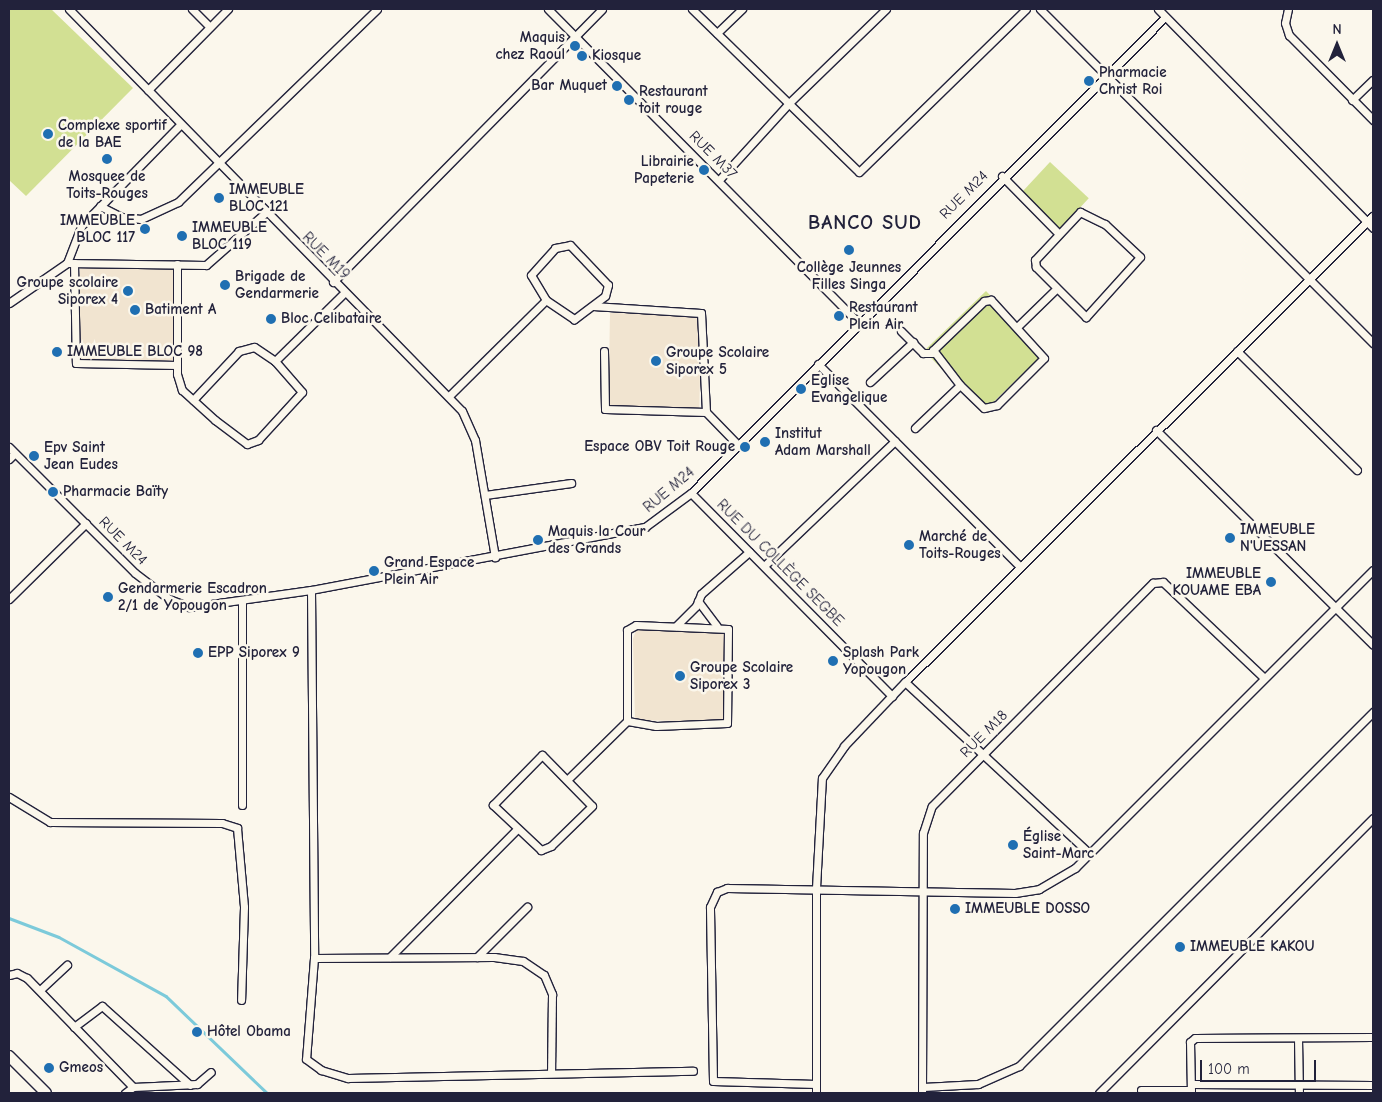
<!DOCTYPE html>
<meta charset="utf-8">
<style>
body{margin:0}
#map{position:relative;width:1382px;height:1102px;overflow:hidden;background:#fbf7ec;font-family:"Comic Neue",sans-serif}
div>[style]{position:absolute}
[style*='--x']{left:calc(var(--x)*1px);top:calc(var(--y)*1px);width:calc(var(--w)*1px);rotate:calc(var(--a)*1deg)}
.built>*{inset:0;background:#f1e4d0;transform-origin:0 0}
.green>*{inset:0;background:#d2e093;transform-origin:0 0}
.stream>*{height:2.5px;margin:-1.25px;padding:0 1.25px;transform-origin:1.25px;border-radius:1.25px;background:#7ccada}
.roads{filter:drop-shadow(1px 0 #22223b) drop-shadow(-1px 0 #22223b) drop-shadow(0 1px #22223b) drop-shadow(0 -1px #22223b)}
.street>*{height:7px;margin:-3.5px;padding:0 3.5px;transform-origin:3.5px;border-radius:3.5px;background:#fbf7ec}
.secondary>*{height:10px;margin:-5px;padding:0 5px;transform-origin:5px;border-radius:5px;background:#fbf7ec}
.dots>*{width:14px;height:14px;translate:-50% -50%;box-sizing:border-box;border:2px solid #fbf7ec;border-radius:50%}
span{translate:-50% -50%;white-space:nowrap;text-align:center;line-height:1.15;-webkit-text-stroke:5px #fbf7ec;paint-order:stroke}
.poi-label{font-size:15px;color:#22223b;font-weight:700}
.right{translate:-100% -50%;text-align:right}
.left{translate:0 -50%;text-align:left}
.street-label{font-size:15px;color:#22223b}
.district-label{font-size:20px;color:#22223b;font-weight:700;letter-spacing:1px}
.frame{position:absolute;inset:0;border:10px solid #22223b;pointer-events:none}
.north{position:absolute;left:1312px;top:20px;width:50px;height:50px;-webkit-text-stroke:4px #fbf7ec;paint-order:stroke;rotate:0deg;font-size:14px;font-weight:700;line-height:20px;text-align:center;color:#22223b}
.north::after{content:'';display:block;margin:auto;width:18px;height:22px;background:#22223b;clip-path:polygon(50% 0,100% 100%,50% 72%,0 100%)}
.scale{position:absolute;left:1200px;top:1060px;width:116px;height:22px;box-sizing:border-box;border:2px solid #22223b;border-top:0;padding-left:6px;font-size:15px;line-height:18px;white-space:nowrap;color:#22223b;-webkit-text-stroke:4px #fbf7ec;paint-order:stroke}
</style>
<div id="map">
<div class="built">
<i style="left:80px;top:266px;width:95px;height:93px;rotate:1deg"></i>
<i style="left:610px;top:313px;width:91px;height:95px;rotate:1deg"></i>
<i style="clip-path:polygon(636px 630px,727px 630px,726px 722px,635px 720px,633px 639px)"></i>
</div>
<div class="green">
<i style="clip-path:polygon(9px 9px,51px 9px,133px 88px,26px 196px,9px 180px)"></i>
<i style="left:1050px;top:162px;width:53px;height:44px;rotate:43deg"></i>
<i style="left:986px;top:291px;width:85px;height:86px;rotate:46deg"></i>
</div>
<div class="stream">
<i style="--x:9;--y:918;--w:53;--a:20.8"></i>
<i style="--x:59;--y:937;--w:122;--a:28.9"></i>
<i style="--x:166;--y:996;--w:140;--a:43.8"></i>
</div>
<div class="roads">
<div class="street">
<i style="--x:69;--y:9;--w:562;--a:45.65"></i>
<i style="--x:462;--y:411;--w:32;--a:66"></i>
<i style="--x:475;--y:440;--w:119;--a:80.3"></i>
<i style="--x:192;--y:9;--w:25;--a:45"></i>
<i style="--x:548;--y:9;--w:441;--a:45.3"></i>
<i style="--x:692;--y:9;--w:233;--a:44.3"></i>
<i style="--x:859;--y:172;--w:233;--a:-44.3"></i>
<i style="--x:1040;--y:9;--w:472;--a:45.1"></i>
<i style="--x:1158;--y:9;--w:307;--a:45.5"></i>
<i style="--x:1288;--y:9;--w:14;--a:102"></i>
<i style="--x:1285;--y:23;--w:13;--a:72"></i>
<i style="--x:1289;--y:35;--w:120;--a:45.3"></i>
<i style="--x:717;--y:33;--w:35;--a:-44"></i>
<i style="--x:148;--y:90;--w:114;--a:-45.4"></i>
<i style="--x:1352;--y:100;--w:29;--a:-44"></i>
<i style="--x:1002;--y:176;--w:80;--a:45.5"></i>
<i style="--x:719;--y:180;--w:104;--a:-47.7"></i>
<i style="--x:789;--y:103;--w:135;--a:-44.1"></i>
<i style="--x:100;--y:206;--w:25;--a:27"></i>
<i style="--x:122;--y:217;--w:19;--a:6"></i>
<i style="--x:141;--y:219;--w:41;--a:-24.7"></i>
<i style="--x:178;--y:202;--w:277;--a:-44.1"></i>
<i style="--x:1080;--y:212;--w:28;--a:26"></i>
<i style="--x:1105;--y:224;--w:48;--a:43.3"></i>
<i style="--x:1140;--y:257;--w:81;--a:132"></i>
<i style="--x:1086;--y:317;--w:71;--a:-135"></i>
<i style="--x:1036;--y:267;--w:7;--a:-98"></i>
<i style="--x:1035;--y:260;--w:66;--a:-46.8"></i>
<i style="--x:570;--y:245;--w:55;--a:46.5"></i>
<i style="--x:608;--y:285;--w:11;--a:105"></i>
<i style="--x:605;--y:296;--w:39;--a:143"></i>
<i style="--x:574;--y:319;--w:34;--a:-146"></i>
<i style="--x:546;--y:300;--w:29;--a:-121"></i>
<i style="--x:531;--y:275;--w:36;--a:-48"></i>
<i style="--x:555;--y:248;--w:15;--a:-11"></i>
<i style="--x:67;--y:263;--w:139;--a:0.8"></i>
<i style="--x:206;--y:265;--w:79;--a:-41.4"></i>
<i style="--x:74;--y:263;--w:100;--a:88.9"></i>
<i style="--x:76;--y:363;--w:101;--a:1.1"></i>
<i style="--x:177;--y:264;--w:110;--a:90"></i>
<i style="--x:177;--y:374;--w:17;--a:73"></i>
<i style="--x:182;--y:390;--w:45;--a:42.3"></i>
<i style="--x:215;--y:420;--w:40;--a:37"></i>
<i style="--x:247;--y:444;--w:12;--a:-20"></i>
<i style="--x:258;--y:440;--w:65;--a:-47.5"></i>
<i style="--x:302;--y:392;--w:41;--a:-131.1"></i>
<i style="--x:275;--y:361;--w:25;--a:-146"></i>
<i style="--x:254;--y:347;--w:16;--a:165"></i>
<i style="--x:239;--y:351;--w:67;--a:133.2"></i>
<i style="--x:333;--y:282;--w:383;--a:-45.4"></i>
<i style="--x:9;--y:303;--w:70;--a:-34.6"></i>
<i style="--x:67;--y:263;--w:40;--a:-69"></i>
<i style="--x:81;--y:226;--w:141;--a:-45.6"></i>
<i style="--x:593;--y:306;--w:108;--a:3.7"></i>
<i style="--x:701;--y:313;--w:99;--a:87.1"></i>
<i style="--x:706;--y:412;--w:46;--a:45.9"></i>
<i style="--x:1018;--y:326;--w:53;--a:-44.2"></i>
<i style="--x:901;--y:331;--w:31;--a:45"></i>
<i style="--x:923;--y:353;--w:10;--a:0"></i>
<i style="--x:604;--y:351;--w:58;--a:89"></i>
<i style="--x:605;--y:409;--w:101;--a:1.7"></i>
<i style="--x:1237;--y:351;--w:169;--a:44.8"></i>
<i style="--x:275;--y:361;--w:97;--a:-44.6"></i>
<i style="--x:818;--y:364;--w:286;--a:45.1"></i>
<i style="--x:870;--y:382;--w:59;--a:-42.9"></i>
<i style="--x:449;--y:396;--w:136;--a:-44.7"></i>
<i style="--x:915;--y:428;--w:62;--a:-43.7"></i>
<i style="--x:960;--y:385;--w:33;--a:44"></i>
<i style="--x:984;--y:408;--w:13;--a:-13"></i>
<i style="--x:997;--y:405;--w:66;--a:-45"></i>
<i style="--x:1044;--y:358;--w:79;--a:-132.4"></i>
<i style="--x:991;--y:300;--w:7;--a:172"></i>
<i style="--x:984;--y:301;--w:71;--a:136.1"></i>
<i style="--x:933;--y:350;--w:44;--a:52.4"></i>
<i style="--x:1156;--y:430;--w:305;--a:44.7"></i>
<i style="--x:9;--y:447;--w:178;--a:45"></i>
<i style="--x:135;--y:573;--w:43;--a:37.4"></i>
<i style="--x:169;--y:599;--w:22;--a:21"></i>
<i style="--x:190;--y:607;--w:122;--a:-8"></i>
<i style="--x:311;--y:590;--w:340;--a:-10.7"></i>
<i style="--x:645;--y:527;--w:57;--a:-36.5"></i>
<i style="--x:691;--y:493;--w:672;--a:-45.12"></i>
<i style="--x:9;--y:459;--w:8;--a:-45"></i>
<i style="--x:691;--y:493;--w:286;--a:45.3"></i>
<i style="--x:485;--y:495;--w:87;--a:-7.9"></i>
<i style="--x:764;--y:566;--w:181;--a:-43.7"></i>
<i style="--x:311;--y:590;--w:368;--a:89.5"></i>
<i style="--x:314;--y:958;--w:101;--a:94.5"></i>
<i style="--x:306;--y:1059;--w:19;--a:36"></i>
<i style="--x:321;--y:1070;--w:28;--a:17"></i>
<i style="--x:348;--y:1078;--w:345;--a:-1.2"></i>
<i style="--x:9;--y:599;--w:108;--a:-44.6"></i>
<i style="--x:698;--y:601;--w:31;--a:53"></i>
<i style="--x:242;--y:602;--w:203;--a:90"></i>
<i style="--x:676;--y:626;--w:28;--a:-45"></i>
<i style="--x:696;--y:606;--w:13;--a:-67"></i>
<i style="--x:701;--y:594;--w:64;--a:-41.2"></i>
<i style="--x:905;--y:682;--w:251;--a:42.9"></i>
<i style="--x:542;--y:755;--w:71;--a:45.6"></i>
<i style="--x:592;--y:806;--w:57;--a:135.7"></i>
<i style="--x:551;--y:846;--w:11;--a:158"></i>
<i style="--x:541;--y:850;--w:66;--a:-136.8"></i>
<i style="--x:493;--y:805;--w:70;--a:-45.6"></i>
<i style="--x:569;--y:778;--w:81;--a:-44.5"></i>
<i style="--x:627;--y:721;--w:91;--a:-90"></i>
<i style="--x:627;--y:630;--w:10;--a:-29"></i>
<i style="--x:636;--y:625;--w:92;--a:2.5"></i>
<i style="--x:728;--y:629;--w:94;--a:90.6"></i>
<i style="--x:727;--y:723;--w:71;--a:177.6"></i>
<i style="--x:656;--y:726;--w:29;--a:-170"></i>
<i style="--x:9;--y:797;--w:48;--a:31.4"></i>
<i style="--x:50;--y:822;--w:172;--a:0.3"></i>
<i style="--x:222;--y:823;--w:16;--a:18"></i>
<i style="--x:237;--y:828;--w:79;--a:84.9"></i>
<i style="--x:244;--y:907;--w:93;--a:91.8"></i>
<i style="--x:390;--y:957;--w:179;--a:-45.2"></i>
<i style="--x:477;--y:957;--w:71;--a:-45"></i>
<i style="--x:314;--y:958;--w:180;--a:-0.3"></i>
<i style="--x:494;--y:957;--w:29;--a:8"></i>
<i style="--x:523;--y:961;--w:25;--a:34"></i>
<i style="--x:544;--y:975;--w:21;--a:67"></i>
<i style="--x:552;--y:994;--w:77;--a:90.7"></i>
<i style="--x:9;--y:975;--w:8;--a:-14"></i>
<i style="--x:17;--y:973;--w:11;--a:27"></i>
<i style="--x:27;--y:978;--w:152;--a:45.8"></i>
<i style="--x:133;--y:1087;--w:64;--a:-2.7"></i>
<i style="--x:197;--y:1084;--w:18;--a:-41"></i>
<i style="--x:40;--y:990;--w:37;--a:-43"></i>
<i style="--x:74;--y:1027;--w:35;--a:-37"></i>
<i style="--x:102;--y:1006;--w:118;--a:41.9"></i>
<i style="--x:1298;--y:1038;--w:55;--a:89"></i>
<i style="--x:816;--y:1084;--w:103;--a:-178.3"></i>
<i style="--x:713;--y:1081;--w:174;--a:-91"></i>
<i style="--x:710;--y:907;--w:17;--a:-65"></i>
<i style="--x:717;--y:892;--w:11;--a:-22"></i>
<i style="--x:727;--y:888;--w:288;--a:1"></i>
<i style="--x:1015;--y:893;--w:24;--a:-9"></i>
<i style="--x:1039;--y:889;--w:42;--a:-30.3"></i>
<i style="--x:1075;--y:868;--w:421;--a:-45"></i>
<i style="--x:1191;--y:1084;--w:182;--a:0.3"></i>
<i style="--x:923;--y:1087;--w:55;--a:-3.1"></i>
<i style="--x:978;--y:1084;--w:45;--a:-23.7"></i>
<i style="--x:1019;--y:1066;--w:501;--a:-45"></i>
<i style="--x:1141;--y:1090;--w:50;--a:0"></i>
<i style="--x:125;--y:1093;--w:10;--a:-37"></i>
<i style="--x:816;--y:1093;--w:205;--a:-90"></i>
<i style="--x:816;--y:888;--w:110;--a:-86.9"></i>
<i style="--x:822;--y:778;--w:39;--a:-55"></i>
<i style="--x:844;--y:746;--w:88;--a:-46.4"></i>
<i style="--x:905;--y:682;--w:660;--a:-44.88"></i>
<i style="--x:922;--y:1093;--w:260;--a:-89.8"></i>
<i style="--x:923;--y:833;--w:28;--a:-72"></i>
<i style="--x:932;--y:806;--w:314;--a:-45.3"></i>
<i style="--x:1153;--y:583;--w:10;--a:-6"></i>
<i style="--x:1163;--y:582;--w:139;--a:43.5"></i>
<i style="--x:1099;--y:1093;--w:388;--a:-45.1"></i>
<i style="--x:1191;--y:1093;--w:51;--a:-91.1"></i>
<i style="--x:1190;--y:1042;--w:6;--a:-39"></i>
<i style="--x:1195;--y:1038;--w:178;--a:-0.3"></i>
</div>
<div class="secondary">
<i style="--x:9;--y:1056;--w:52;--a:45"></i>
</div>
</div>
<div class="dots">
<i style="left:575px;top:46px;background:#1f6fb2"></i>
<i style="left:582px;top:56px;background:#1f6fb2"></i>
<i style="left:1089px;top:81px;background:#1f6fb2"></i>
<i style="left:617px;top:86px;background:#1f6fb2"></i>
<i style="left:629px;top:100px;background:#1f6fb2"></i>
<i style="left:48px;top:134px;background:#1f6fb2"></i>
<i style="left:107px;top:159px;background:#1f6fb2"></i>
<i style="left:704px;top:170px;background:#1f6fb2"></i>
<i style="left:219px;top:198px;background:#1f6fb2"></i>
<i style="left:145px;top:229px;background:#1f6fb2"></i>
<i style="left:182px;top:236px;background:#1f6fb2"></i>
<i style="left:849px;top:250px;background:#1f6fb2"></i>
<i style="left:225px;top:285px;background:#1f6fb2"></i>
<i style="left:128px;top:291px;background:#1f6fb2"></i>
<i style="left:135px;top:310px;background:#1f6fb2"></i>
<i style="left:839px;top:316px;background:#1f6fb2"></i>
<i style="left:271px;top:319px;background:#1f6fb2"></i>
<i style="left:57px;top:352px;background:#1f6fb2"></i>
<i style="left:656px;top:361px;background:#1f6fb2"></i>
<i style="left:801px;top:389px;background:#1f6fb2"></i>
<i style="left:765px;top:442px;background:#1f6fb2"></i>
<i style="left:745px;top:447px;background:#1f6fb2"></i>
<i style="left:34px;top:456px;background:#1f6fb2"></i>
<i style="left:53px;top:492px;background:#1f6fb2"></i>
<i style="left:1230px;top:538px;background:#1f6fb2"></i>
<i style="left:538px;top:540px;background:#1f6fb2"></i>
<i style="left:909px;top:545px;background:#1f6fb2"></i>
<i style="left:374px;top:571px;background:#1f6fb2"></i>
<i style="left:1271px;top:582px;background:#1f6fb2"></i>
<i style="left:108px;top:597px;background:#1f6fb2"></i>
<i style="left:198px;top:653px;background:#1f6fb2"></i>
<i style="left:833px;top:661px;background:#1f6fb2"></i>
<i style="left:680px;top:676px;background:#1f6fb2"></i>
<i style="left:1013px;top:845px;background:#1f6fb2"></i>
<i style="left:955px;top:909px;background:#1f6fb2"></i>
<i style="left:1180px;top:947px;background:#1f6fb2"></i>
<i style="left:197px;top:1032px;background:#1f6fb2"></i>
<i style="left:49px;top:1068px;background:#1f6fb2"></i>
</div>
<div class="poi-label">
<span class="right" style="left:565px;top:46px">Maquis<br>chez Raoul</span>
<span class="left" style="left:592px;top:56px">Kiosque</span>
<span class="left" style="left:1099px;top:81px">Pharmacie<br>Christ Roi</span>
<span class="right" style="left:607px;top:86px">Bar Muquet</span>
<span class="left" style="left:639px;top:100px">Restaurant<br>toit rouge</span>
<span class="left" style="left:58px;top:134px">Complexe sportif<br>de la BAE</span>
<span class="right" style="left:694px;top:170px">Librairie<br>Papeterie</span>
<span style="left:107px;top:185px">Mosquee de<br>Toits-Rouges</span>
<span class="left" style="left:229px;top:198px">IMMEUBLE<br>BLOC 121</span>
<span class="right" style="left:135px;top:229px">IMMEUBLE<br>BLOC 117</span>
<span class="left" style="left:192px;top:236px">IMMEUBLE<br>BLOC 119</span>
<span style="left:849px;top:276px">Collège Jeunnes<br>Filles Singa</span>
<span class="left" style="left:235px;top:285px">Brigade de<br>Gendarmerie</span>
<span class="right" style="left:118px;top:291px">Groupe scolaire<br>Siporex 4</span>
<span class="left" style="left:849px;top:316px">Restaurant<br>Plein Air</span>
<span class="left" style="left:145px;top:310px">Batiment A</span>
<span class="left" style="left:281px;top:319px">Bloc Celibataire</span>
<span class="left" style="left:67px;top:352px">IMMEUBLE BLOC 98</span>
<span class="left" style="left:666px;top:361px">Groupe Scolaire<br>Siporex 5</span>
<span class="left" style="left:811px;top:389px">Eglise<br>Evangelique</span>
<span class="left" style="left:775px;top:442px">Institut<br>Adam Marshall</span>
<span class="left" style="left:44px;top:456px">Epv Saint<br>Jean Eudes</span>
<span class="right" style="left:735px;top:447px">Espace OBV Toit Rouge</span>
<span class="left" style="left:63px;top:492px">Pharmacie Baïty</span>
<span class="left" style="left:1240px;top:538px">IMMEUBLE<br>N'UESSAN</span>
<span class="left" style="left:548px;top:540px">Maquis la Cour<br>des Grands</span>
<span class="left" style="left:919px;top:545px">Marché de<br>Toits-Rouges</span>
<span class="left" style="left:384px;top:571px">Grand Espace<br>Plein Air</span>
<span class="right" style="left:1261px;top:582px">IMMEUBLE<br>KOUAME EBA</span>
<span class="left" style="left:118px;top:597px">Gendarmerie Escadron<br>2/1 de Yopougon</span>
<span class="left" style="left:843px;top:661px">Splash Park<br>Yopougon</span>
<span class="left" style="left:208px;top:653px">EPP Siporex 9</span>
<span class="left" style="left:690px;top:676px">Groupe Scolaire<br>Siporex 3</span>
<span class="left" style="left:1023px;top:845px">Église<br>Saint-Marc</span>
<span class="left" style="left:965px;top:909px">IMMEUBLE DOSSO</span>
<span class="left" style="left:1190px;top:947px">IMMEUBLE KAKOU</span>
<span class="left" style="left:207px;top:1032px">Hôtel Obama</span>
<span class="left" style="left:59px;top:1068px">Gmeos</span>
</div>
<div class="street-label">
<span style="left:713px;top:155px;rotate:45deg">RUE M37</span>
<span style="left:964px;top:195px;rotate:-45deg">RUE M24</span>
<span style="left:326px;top:256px;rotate:45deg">RUE M19</span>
<span style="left:669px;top:490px;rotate:-40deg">RUE M24</span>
<span style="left:123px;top:541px;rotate:45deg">RUE M24</span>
<span style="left:780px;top:563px;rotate:45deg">RUE DU COLLÈGE SEGBE</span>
<span style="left:984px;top:734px;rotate:-45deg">RUE M18</span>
</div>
<div class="district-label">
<span style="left:865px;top:222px">BANCO SUD</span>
</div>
<div class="frame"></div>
<div class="north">N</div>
<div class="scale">100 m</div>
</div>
